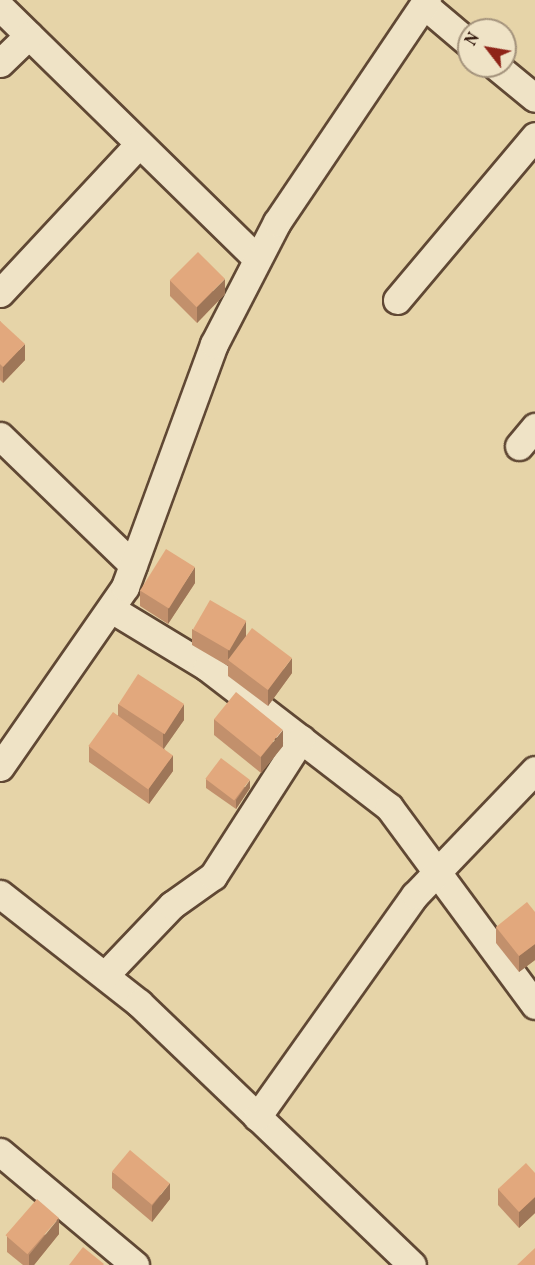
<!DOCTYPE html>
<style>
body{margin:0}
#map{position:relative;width:535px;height:1265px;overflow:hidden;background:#e6d4a8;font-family:Vollkorn,serif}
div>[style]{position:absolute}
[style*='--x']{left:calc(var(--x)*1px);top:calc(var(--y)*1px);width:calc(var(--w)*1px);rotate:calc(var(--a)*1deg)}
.roads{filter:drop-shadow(2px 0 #604834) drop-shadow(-2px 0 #604834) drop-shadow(0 2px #604834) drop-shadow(0 -2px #604834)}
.street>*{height:27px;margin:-13.5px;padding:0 13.5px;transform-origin:13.5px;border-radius:13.5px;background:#efe3c6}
.wall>*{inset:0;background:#c2906c}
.shaded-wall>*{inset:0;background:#9e7658}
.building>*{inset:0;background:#e2a87d;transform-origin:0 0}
span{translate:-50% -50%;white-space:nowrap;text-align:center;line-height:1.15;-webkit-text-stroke:5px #efe3c6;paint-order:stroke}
.north{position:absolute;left:457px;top:18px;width:60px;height:60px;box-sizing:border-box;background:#efe3c6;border:2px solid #a4937c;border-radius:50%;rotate:301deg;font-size:16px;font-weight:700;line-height:24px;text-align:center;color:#341a0e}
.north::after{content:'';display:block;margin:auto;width:21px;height:27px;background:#8f2418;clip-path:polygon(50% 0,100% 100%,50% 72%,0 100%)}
</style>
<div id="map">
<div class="roads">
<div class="street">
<i style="--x:424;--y:5;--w:59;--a:40.2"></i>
<i style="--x:0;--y:7;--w:360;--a:44.4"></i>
<i style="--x:0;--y:63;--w:40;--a:-44"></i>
<i style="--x:496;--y:66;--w:50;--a:39.4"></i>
<i style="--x:0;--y:293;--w:204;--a:-47"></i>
<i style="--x:397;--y:300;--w:214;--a:-49.9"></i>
<i style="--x:0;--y:436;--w:185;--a:44.1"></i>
<i style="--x:519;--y:446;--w:25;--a:-50"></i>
<i style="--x:113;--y:610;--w:110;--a:31.2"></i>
<i style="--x:207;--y:667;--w:230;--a:37.6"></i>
<i style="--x:389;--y:807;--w:246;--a:53.6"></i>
<i style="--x:0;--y:767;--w:219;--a:-55.2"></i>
<i style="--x:125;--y:587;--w:259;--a:-69.9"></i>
<i style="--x:214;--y:344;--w:137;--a:-62.7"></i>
<i style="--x:277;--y:222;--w:268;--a:-56"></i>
<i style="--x:0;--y:894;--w:177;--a:38.1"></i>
<i style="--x:139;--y:1003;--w:378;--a:43.8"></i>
<i style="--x:105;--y:975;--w:97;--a:-46.3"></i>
<i style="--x:172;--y:905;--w:50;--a:-35.3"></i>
<i style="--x:213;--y:876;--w:163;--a:-57.3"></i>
<i style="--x:257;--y:1117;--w:272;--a:-54.6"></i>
<i style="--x:415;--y:895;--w:173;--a:-46.2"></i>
<i style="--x:0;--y:1152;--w:176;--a:39.9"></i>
</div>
</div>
<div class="wall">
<i style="clip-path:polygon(170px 280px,225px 294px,197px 323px,170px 296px)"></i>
<i style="clip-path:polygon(0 321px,25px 360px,3px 383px,0 380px)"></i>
<i style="clip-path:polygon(195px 583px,168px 624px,140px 606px,140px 590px)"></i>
<i style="clip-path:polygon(192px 629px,292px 673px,268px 706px,228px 676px,228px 666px,192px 645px)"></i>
<i style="clip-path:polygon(118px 704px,184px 720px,164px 748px,173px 771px,149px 804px,89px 762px,89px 746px,118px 715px)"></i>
<i style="clip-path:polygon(214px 719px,283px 746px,261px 773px,214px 735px)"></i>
<i style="clip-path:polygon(206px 779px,250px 788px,236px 809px,206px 788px)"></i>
<i style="clip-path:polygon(535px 912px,535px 960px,519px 972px,496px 943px,496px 927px)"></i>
<i style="clip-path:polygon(112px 1172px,170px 1199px,152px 1222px,112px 1188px)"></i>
<i style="clip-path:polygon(535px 1173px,535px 1213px,519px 1228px,498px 1205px,498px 1189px)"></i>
<i style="clip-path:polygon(59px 1234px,34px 1265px,23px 1265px,7px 1252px,7px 1236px)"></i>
</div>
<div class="shaded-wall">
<i style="clip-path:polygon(225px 279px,225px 294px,197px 323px,197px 307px)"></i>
<i style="clip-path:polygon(25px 344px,25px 360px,3px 383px,3px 367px)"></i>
<i style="clip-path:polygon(195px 567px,195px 583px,168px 624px,168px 608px)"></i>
<i style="clip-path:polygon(246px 621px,246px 637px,228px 661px,228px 651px)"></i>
<i style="clip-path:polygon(292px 658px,292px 673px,268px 706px,268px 690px)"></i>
<i style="clip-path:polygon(184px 704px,184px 720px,163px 750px,163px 734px)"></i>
<i style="clip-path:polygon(283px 730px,283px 746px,261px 773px,261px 757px)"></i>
<i style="clip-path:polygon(173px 755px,173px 771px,149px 804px,149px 788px)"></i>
<i style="clip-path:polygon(250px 780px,250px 788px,236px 809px,236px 800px)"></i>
<i style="clip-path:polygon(535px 944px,535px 960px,519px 972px,519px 956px)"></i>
<i style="clip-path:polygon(170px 1183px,170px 1199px,152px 1222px,152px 1206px)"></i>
<i style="clip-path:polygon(535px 1197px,535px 1213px,519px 1228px,519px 1212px)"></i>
<i style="clip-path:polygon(59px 1218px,59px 1234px,34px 1265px,29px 1265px,29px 1255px)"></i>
</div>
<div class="building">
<i style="left:198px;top:252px;width:38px;height:40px;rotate:45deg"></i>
<i style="clip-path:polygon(0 321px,25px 344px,3px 367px,0 364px)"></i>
<i style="left:166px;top:549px;width:34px;height:49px;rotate:32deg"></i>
<i style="left:210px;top:600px;width:42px;height:34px;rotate:30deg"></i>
<i style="left:252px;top:628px;width:50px;height:40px;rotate:37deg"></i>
<i style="left:138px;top:674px;width:55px;height:36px;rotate:33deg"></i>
<i style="left:236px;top:692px;width:60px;height:35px;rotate:39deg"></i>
<i style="left:113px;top:712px;width:74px;height:42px;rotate:36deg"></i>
<i style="left:221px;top:758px;width:36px;height:26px;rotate:37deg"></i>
<i style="clip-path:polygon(527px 902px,535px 912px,535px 944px,519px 956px,496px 927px)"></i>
<i style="left:130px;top:1150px;width:52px;height:28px;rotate:40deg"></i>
<i style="clip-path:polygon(526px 1163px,535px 1173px,535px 1197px,519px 1212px,498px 1189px)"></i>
<i style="left:37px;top:1199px;width:29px;height:48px;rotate:41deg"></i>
<i style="clip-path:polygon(83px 1247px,104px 1264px,103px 1265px,69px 1265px)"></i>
<i style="clip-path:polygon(535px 1248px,535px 1265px,517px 1265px)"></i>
</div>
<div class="north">N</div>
</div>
